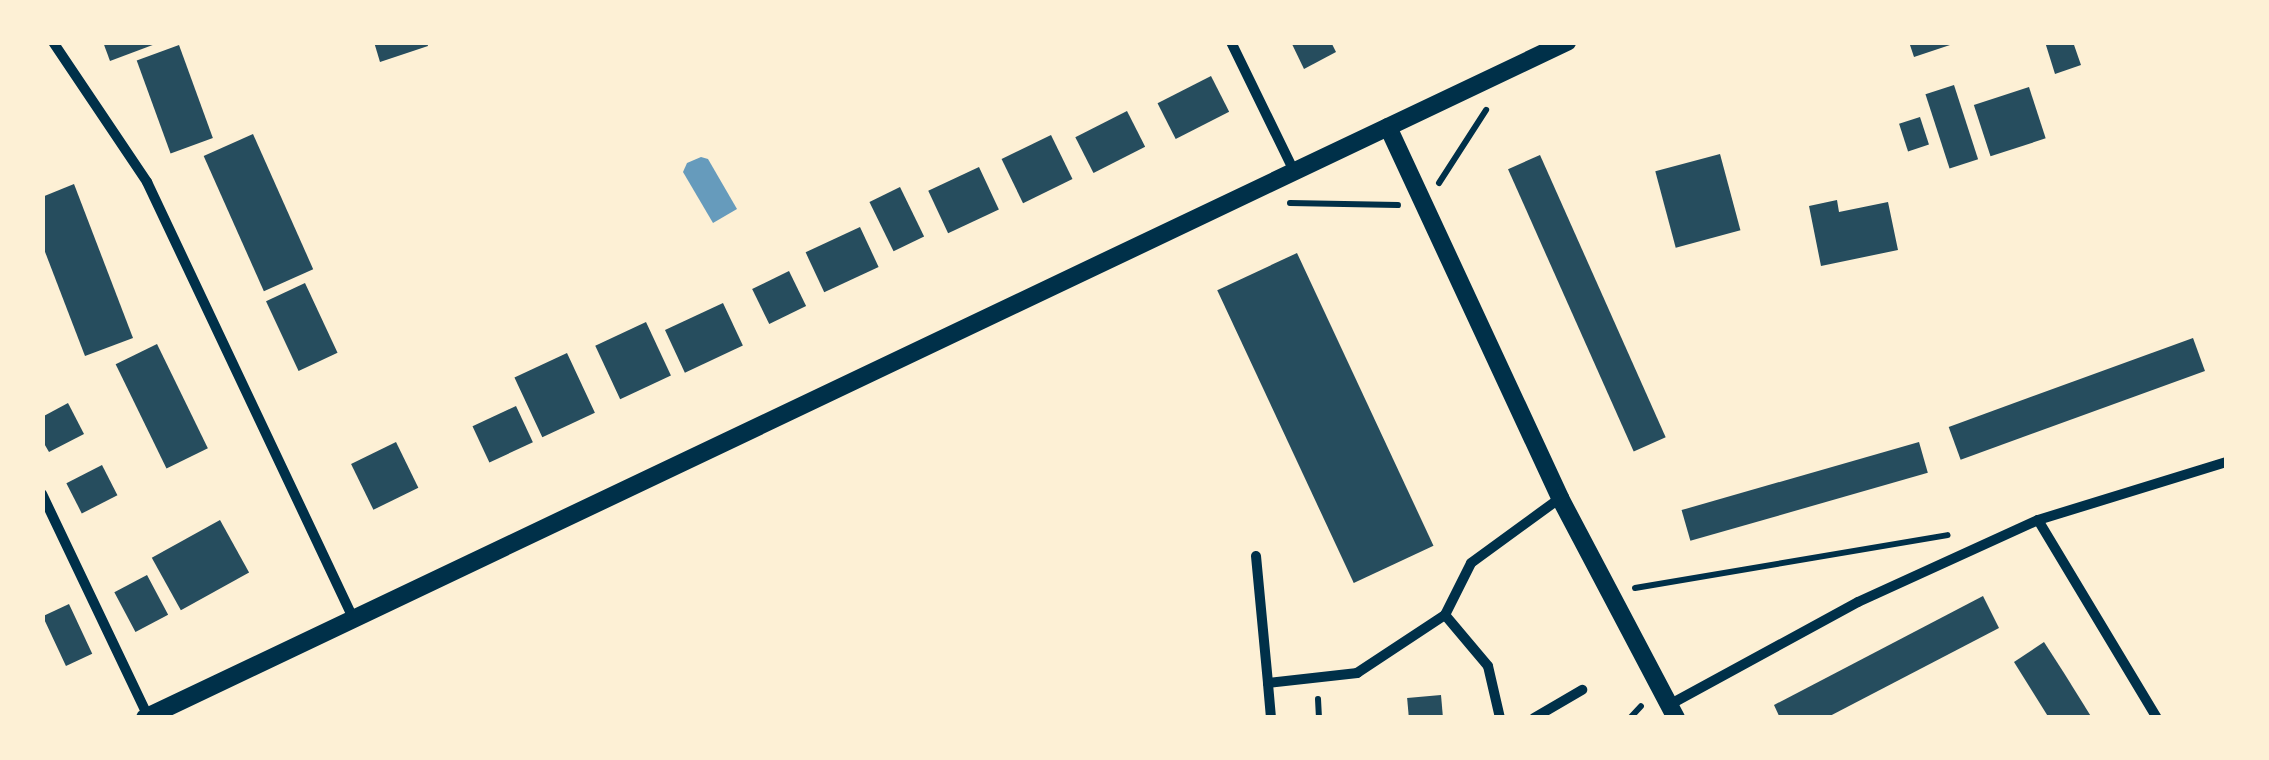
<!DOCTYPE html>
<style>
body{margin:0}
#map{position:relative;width:2269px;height:760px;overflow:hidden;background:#fdf0d5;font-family:Spectral,serif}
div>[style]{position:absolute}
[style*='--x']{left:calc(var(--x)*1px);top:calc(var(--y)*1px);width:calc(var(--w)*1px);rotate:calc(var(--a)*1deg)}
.water>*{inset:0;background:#669bbc}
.building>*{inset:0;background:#264d5e;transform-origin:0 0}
.path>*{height:6px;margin:-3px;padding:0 3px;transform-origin:3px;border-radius:3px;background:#003049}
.minor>*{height:10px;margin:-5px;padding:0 5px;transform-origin:5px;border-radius:5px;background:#003049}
.tertiary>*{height:18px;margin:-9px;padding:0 9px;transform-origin:9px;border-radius:9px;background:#003049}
span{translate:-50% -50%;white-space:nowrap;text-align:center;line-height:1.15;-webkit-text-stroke:9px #fdf0d5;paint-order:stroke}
.frame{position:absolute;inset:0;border:45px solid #fdf0d5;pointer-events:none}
</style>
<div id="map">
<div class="water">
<i style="clip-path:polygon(701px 157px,708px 159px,737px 209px,713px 223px,683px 172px,687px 163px)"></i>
</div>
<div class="building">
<i style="clip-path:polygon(103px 42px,157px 42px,158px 43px,110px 61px)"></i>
<i style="clip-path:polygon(374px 42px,427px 42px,428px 46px,380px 62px)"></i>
<i style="clip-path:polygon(1291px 42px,1331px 42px,1336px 52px,1304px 69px)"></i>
<i style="clip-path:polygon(1909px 42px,1956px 42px,1956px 43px,1914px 57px)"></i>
<i style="clip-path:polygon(2045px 42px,2073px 42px,2081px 65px,2055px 74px)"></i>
<i style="left:179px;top:45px;width:99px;height:45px;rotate:70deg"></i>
<i style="left:1211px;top:76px;width:40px;height:60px;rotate:63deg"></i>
<i style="left:1954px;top:85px;width:78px;height:30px;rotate:72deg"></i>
<i style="left:2029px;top:87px;width:54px;height:58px;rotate:72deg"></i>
<i style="left:1127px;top:111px;width:40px;height:58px;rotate:63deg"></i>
<i style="left:1920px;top:117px;width:29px;height:22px;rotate:72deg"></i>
<i style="left:253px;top:134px;width:148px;height:54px;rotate:66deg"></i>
<i style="left:1051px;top:135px;width:49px;height:55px;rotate:64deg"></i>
<i style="left:1720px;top:154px;width:79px;height:67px;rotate:75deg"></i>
<i style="left:1540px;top:155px;width:309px;height:35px;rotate:66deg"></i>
<i style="left:979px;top:167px;width:47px;height:56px;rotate:65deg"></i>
<i style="clip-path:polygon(74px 184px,133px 338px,85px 356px,42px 244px,42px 197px)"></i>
<i style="left:900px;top:187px;width:55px;height:34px;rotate:64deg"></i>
<i style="clip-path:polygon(1837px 200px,1839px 212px,1888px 202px,1898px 250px,1821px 266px,1809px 206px)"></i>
<i style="left:860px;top:227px;width:44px;height:60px;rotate:65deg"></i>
<i style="left:1297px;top:253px;width:323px;height:88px;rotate:65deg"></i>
<i style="left:789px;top:271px;width:39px;height:41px;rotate:64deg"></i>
<i style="left:305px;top:283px;width:77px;height:43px;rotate:65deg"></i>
<i style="left:723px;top:303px;width:47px;height:64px;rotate:65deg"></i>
<i style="left:646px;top:322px;width:59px;height:56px;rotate:65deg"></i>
<i style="left:2193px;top:338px;width:35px;height:260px;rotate:70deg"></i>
<i style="left:157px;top:344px;width:116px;height:46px;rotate:64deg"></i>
<i style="left:567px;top:353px;width:66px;height:58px;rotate:65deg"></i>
<i style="clip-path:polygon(68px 403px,84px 434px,49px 452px,42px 440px,42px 417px)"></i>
<i style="left:516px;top:406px;width:40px;height:48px;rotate:65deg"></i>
<i style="left:396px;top:442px;width:51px;height:50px;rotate:64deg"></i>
<i style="left:1919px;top:442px;width:32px;height:247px;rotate:74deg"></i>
<i style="left:102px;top:465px;width:34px;height:40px;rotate:63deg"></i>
<i style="left:220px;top:520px;width:60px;height:78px;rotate:61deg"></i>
<i style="left:147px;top:575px;width:45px;height:37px;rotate:62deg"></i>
<i style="clip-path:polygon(1983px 596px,1999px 628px,1826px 718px,1780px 718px,1774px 705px)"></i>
<i style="left:69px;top:604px;width:55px;height:29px;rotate:65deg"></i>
<i style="clip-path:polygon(2044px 642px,2064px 673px,2092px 718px,2049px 718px,2014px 662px)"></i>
<i style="left:1441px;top:695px;width:23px;height:34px;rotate:85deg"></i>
</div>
<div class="path">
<i style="--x:1439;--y:183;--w:87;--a:-57.2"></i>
<i style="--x:1290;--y:203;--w:108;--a:1.1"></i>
<i style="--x:1635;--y:588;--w:317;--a:-9.6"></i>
<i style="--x:1318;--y:699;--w:19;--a:87"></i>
<i style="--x:1630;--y:718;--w:16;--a:-47"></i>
</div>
<div class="minor">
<i style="--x:53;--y:42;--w:169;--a:56.1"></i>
<i style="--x:147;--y:182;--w:482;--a:64.7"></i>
<i style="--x:1231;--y:42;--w:144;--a:64"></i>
<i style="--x:42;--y:494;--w:246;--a:64.5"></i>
<i style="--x:2038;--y:520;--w:231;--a:59"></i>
<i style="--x:1256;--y:556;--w:128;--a:84.6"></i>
<i style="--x:1669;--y:705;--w:215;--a:-28.6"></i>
<i style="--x:1858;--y:602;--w:198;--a:-24.5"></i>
<i style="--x:2038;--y:520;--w:197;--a:-17.1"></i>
<i style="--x:1271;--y:718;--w:35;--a:-95"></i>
<i style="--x:1268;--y:683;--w:90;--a:-6.4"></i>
<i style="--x:1357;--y:673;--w:105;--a:-33.4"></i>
<i style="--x:1500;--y:718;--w:53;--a:-103"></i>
<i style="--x:1488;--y:666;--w:67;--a:-130.1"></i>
<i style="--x:1445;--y:615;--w:58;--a:-63.4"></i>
<i style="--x:1471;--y:563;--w:110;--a:-36.1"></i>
<i style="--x:1534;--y:718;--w:56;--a:-30.3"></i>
</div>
<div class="tertiary">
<i style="--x:1388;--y:127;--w:409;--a:65.1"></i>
<i style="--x:1560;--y:498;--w:249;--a:62.2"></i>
<i style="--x:145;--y:718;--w:1575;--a:-25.43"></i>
</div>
<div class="frame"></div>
</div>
